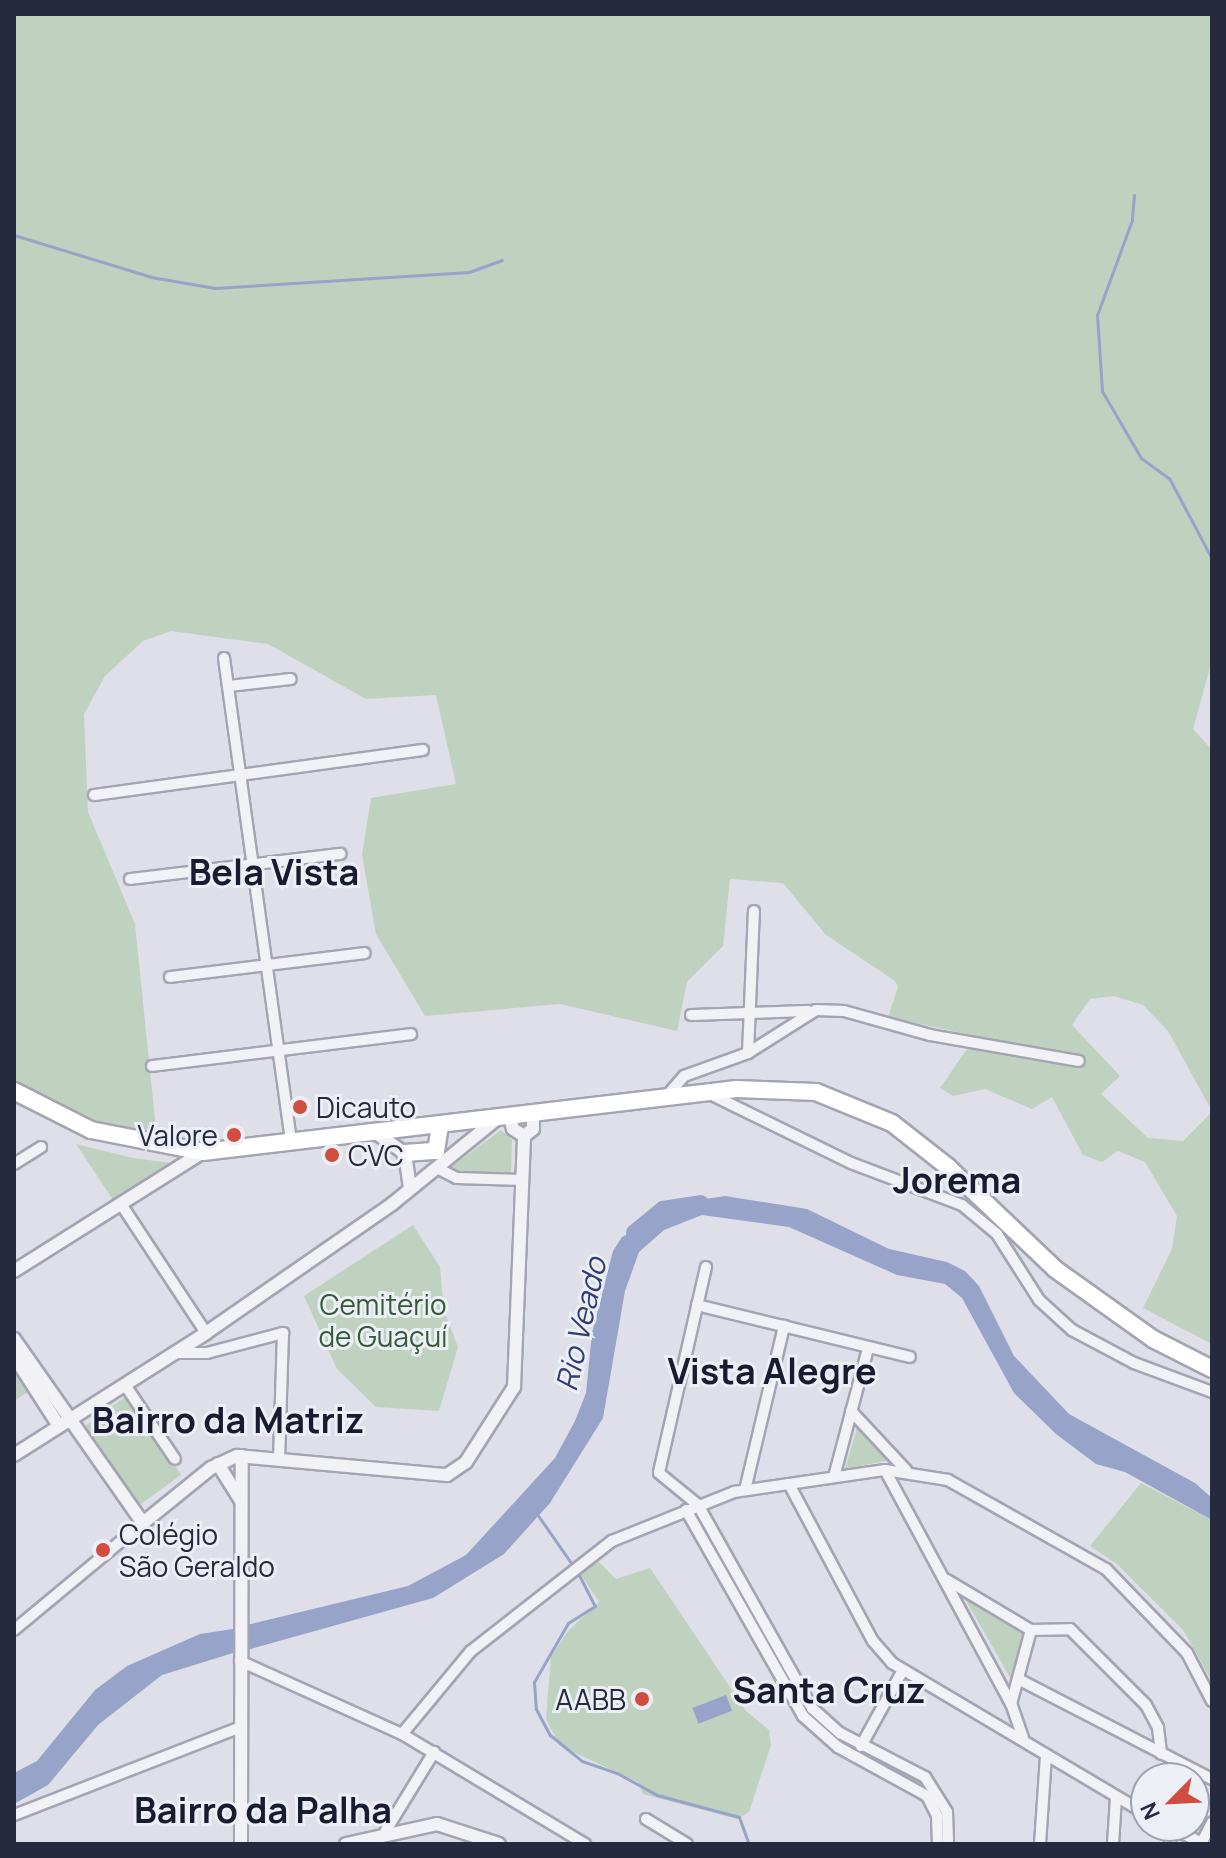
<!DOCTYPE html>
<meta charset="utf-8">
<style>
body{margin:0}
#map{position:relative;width:1226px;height:1858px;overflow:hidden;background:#dedfe8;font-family:Manrope,sans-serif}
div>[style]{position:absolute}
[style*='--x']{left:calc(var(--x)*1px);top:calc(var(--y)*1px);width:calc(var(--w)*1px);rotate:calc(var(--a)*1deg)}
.green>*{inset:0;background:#bfd2bf;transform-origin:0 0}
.water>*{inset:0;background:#98a3c9;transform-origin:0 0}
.stream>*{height:3px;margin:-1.5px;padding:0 1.5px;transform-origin:1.5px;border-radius:1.5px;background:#98a3c9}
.river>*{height:18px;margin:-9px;padding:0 9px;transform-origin:9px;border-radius:9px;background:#98a3c9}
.roads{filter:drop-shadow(2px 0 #a3a5b2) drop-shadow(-2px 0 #a3a5b2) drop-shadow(0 2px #a3a5b2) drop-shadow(0 -2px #a3a5b2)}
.minor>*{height:10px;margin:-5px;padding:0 5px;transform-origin:5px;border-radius:5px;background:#f1f1f6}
.tertiary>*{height:12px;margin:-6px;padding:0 6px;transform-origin:6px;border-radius:6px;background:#f1f1f6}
.trunk>*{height:16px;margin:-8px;padding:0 8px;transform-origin:8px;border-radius:8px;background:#fff}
.dots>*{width:22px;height:22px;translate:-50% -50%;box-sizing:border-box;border:4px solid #edeff6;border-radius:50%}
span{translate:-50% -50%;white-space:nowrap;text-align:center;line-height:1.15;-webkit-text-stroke:6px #edeff6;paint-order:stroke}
.poi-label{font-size:28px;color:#272a3f}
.left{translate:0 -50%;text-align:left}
.right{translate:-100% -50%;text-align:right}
.park-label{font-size:28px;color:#345b36}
.water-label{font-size:30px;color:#303d74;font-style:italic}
.district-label{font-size:36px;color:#191b30;font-weight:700}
.frame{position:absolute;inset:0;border:16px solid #272a3f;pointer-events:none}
.north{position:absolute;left:1130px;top:1762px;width:80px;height:80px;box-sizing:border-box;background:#edeff6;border:2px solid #9ea0ad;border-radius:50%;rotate:246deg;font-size:22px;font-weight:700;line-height:32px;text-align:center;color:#272a3f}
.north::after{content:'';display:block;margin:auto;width:28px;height:36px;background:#d14d3f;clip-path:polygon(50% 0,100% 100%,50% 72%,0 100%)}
</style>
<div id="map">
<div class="green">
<i style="clip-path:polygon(14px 14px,1212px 14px,1212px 660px,1193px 729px,1212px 750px,1212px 1111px,1168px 1031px,1143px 1005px,1114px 996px,1090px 999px,1072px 1025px,1120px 1076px,1101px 1094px,1148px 1138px,1183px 1141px,1212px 1112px,1212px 1344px,1143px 1308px,1172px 1249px,1177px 1216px,1145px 1162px,1118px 1151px,1102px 1162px,1083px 1155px,1052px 1097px,1032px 1109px,985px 1089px,953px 1096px,940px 1088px,976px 1036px,888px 1017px,898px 987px,895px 981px,826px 935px,783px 883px,730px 879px,723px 946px,687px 982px,677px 1031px,560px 1004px,425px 1016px,376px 934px,362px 855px,371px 798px,456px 784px,436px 695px,366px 699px,268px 644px,171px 631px,143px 641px,105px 676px,84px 714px,88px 812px,135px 924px,157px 1139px,70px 1115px,14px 1085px)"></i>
<i style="clip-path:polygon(501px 1130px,512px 1140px,511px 1174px,457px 1173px,450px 1168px)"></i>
<i style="clip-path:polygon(76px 1144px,133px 1158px,171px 1163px,113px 1200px)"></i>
<i style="clip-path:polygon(413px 1225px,440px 1267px,444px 1311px,458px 1347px,439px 1411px,376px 1407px,337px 1369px,304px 1296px)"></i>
<i style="clip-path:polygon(14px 1365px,30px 1391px,14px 1401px)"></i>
<i style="left:125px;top:1397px;width:96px;height:53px;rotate:54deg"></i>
<i style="clip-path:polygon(858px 1424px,890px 1460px,845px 1469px)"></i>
<i style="clip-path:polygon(1141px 1483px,1212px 1520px,1212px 1682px,1184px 1631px,1118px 1565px,1090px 1546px)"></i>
<i style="clip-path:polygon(598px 1561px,616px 1579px,650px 1568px,746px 1711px,769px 1730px,771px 1745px,749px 1812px,737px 1819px,643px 1794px,638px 1782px,560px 1746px,546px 1719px,551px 1657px,568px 1631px,599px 1602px,580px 1573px)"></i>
<i style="clip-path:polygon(964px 1597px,1027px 1633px,1011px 1679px)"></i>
</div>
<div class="water">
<i style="clip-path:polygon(725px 1196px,807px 1209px,889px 1249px,947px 1262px,965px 1271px,979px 1286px,1014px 1356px,1069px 1414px,1195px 1483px,1212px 1498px,1212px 1520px,1125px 1472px,1096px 1464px,1056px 1434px,1014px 1393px,962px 1298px,945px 1284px,897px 1275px,789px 1227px,702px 1215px,664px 1230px,639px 1252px,625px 1291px,603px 1418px,550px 1503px,504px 1554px,433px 1598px,247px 1650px,247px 1625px,408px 1586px,466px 1555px,555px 1458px,575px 1421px,586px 1393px,592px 1333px,613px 1251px,622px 1237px,692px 1201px)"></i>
<i style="clip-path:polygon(233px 1629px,233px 1653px,162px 1675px,98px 1725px,48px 1785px,14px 1804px,14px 1773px,37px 1761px,95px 1690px,127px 1666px,200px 1634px)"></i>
<i style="left:726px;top:1695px;width:17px;height:36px;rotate:69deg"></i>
</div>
<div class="stream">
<i style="--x:1134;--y:195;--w:25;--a:95"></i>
<i style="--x:1132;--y:220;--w:101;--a:110.2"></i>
<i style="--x:1097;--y:315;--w:76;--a:86.2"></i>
<i style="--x:1102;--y:391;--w:78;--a:59.8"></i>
<i style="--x:1141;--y:458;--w:34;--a:36"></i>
<i style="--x:1169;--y:478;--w:92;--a:62"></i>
<i style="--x:14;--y:235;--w:143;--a:17"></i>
<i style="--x:151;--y:277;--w:65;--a:9.8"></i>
<i style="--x:215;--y:288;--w:255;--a:-3.6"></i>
<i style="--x:469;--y:272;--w:35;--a:-20"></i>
<i style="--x:537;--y:1514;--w:65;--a:55.1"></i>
<i style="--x:578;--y:1573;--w:37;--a:63"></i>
<i style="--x:595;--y:1606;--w:32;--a:148"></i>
<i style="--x:568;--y:1623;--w:68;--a:120"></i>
<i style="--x:534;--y:1682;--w:27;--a:86"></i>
<i style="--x:536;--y:1709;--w:30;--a:62"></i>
<i style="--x:550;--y:1735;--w:41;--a:39.1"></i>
<i style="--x:582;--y:1761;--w:37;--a:19"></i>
<i style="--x:617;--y:1773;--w:46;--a:28.8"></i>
<i style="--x:657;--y:1795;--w:85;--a:15"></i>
<i style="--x:739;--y:1817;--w:29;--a:70"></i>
</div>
<div class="river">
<i style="--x:635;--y:1233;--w:36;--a:-39"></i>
<i style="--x:663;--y:1210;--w:38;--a:-9"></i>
</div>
<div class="roads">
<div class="minor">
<i style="--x:224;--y:658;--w:490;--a:82.1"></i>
<i style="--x:229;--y:686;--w:62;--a:-6.4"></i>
<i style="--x:94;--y:795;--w:332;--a:-7.8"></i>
<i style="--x:130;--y:879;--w:212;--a:-6.8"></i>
<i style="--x:170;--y:977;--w:196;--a:-7"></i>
<i style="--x:691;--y:1015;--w:117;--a:-2"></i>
<i style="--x:748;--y:1053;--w:142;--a:-87.6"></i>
<i style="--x:152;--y:1066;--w:261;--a:-7"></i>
<i style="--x:710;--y:1094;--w:157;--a:26.1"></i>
<i style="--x:851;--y:1163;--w:119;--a:20.7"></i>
<i style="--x:962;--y:1205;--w:45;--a:39.6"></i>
<i style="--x:997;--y:1234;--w:78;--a:57.5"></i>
<i style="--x:1039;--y:1300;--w:45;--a:42.3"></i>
<i style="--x:1072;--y:1330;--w:70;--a:28"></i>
<i style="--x:1134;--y:1363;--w:83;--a:20.4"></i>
<i style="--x:665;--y:1098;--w:29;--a:-49"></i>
<i style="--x:684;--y:1076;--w:68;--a:-19.8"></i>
<i style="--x:748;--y:1053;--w:80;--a:-32.3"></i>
<i style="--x:816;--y:1010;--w:28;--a:2"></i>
<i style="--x:844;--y:1011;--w:89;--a:15.6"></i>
<i style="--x:930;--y:1035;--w:151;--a:9.9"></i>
<i style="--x:14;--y:1164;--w:32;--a:-32"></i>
<i style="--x:437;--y:1168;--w:22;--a:27"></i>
<i style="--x:457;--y:1178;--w:65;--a:1.8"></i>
<i style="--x:121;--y:1204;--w:154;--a:56.6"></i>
<i style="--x:706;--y:1267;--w:211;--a:102.9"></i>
<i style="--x:659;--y:1473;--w:50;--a:39.4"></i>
<i style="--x:698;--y:1505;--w:233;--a:60.7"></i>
<i style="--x:812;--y:1708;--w:38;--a:42"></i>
<i style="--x:840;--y:1733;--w:96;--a:27.4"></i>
<i style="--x:925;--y:1777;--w:41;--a:57.8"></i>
<i style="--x:947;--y:1812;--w:32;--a:88"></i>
<i style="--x:697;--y:1305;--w:219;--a:13.7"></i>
<i style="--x:175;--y:1353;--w:32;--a:0"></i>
<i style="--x:207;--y:1353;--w:79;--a:-14.7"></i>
<i style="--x:283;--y:1333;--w:125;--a:91.8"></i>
<i style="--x:125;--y:1385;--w:89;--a:56"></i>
<i style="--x:851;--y:1411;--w:81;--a:47"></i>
<i style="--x:885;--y:1470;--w:266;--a:61.7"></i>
<i style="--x:834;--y:1477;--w:133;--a:-75.2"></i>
<i style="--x:789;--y:1484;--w:178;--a:61.9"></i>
<i style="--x:873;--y:1641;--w:29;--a:49"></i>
<i style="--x:892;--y:1663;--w:295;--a:30.7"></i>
<i style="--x:745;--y:1490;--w:169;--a:-76.6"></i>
<i style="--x:686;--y:1510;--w:237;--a:60.4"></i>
<i style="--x:803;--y:1716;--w:47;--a:41.5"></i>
<i style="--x:838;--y:1747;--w:102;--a:28.8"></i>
<i style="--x:927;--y:1796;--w:22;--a:63"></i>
<i style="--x:937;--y:1816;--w:28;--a:88"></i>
<i style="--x:947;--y:1580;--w:98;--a:30.8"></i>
<i style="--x:1031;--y:1630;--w:39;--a:-1"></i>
<i style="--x:1070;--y:1629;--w:107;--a:45"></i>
<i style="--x:1146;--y:1705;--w:26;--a:62"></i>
<i style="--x:1158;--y:1728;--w:26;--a:83"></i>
<i style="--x:14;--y:1630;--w:168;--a:-39.7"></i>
<i style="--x:240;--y:1661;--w:178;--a:24.3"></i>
<i style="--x:402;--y:1734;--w:214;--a:31"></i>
<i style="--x:1020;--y:1680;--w:216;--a:27.3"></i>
<i style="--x:402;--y:1734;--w:108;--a:-50.3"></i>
<i style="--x:471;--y:1651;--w:179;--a:-38"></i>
<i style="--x:612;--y:1541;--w:131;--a:-21.9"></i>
<i style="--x:734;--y:1492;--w:153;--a:-8.3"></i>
<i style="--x:885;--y:1470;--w:64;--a:9"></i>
<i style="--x:948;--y:1480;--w:181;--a:29.4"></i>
<i style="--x:1106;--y:1569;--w:117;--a:46"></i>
<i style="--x:1187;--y:1653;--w:54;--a:62.5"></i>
<i style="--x:1023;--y:1738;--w:36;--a:-109"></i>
<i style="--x:1011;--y:1704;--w:77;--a:-74.9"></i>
<i style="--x:861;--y:1746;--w:87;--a:-61.1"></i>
<i style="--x:14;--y:1815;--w:240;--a:-21.2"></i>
<i style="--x:646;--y:1819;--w:48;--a:31.4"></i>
<i style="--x:1168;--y:1826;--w:40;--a:26.6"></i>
<i style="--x:385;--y:1832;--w:94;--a:-58.5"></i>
<i style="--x:1202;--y:1842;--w:22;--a:-63"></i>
<i style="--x:1040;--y:1844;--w:89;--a:-86.1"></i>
<i style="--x:1113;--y:1844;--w:46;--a:-86.3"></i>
<i style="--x:1170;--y:1844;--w:16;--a:-86"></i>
</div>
<div class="tertiary">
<i style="--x:510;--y:1117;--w:12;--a:76"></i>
<i style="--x:513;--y:1129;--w:13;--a:32"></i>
<i style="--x:524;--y:1136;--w:11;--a:-38"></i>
<i style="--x:533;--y:1129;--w:15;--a:-90"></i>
<i style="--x:376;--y:1133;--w:35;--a:35"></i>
<i style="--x:405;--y:1153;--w:36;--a:82"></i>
<i style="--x:14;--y:1271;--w:223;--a:-32.2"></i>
<i style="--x:14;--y:1339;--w:225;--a:55"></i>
<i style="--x:143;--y:1523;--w:87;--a:-39"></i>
<i style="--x:211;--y:1468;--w:29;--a:-25"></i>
<i style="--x:237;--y:1456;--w:211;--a:5.2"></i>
<i style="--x:447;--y:1475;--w:23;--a:-34"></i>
<i style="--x:466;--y:1462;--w:89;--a:-57.4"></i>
<i style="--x:514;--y:1387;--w:251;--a:-87.7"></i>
<i style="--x:14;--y:1356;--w:83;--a:57.3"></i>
<i style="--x:14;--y:1455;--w:227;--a:-32.4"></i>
<i style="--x:206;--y:1333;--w:226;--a:-34.7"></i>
<i style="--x:392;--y:1204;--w:136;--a:-39.1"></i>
<i style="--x:218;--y:1464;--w:44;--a:58.1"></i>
<i style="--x:241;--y:1844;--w:388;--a:-89.9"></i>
<i style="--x:346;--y:1844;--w:93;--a:-12.4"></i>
<i style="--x:437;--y:1824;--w:65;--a:17.9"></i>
</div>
<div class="trunk">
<i style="--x:14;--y:1091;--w:86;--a:26.9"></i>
<i style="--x:91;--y:1130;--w:114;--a:11.1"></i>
<i style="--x:203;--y:1152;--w:537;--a:-6.74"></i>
<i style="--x:736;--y:1089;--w:80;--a:2.1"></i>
<i style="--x:816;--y:1092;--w:82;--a:22.2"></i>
<i style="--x:892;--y:1123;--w:71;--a:38.2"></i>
<i style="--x:948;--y:1167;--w:148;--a:43.6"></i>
<i style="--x:1055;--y:1269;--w:120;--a:35.5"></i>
<i style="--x:1153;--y:1339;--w:66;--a:27"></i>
<i style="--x:405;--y:1153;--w:31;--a:-4"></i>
<i style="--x:436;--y:1151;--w:25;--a:-81"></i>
</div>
</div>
<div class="dots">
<i style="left:300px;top:1107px;background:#d14d3f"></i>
<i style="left:234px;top:1135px;background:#d14d3f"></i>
<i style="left:332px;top:1155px;background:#d14d3f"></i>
<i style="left:103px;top:1550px;background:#d14d3f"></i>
<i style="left:642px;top:1699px;background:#d14d3f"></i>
</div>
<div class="poi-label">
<span class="left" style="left:316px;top:1107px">Dicauto</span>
<span class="right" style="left:218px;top:1135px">Valore</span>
<span class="left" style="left:348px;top:1155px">CVC</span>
<span class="left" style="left:119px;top:1550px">Colégio<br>São Geraldo</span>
<span class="right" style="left:626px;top:1699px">AABB</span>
</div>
<div class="park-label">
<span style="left:383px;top:1320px">Cemitério<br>de Guaçuí</span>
</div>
<div class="water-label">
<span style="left:581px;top:1324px;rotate:-77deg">Rio Veado</span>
</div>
<div class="district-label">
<span style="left:274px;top:872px">Bela Vista</span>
<span style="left:957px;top:1180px">Jorema</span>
<span style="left:772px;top:1371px">Vista Alegre</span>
<span style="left:228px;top:1420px">Bairro da Matriz</span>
<span style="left:829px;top:1690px">Santa Cruz</span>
<span style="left:263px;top:1810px">Bairro da Palha</span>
</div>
<div class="frame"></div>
<div class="north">N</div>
</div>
